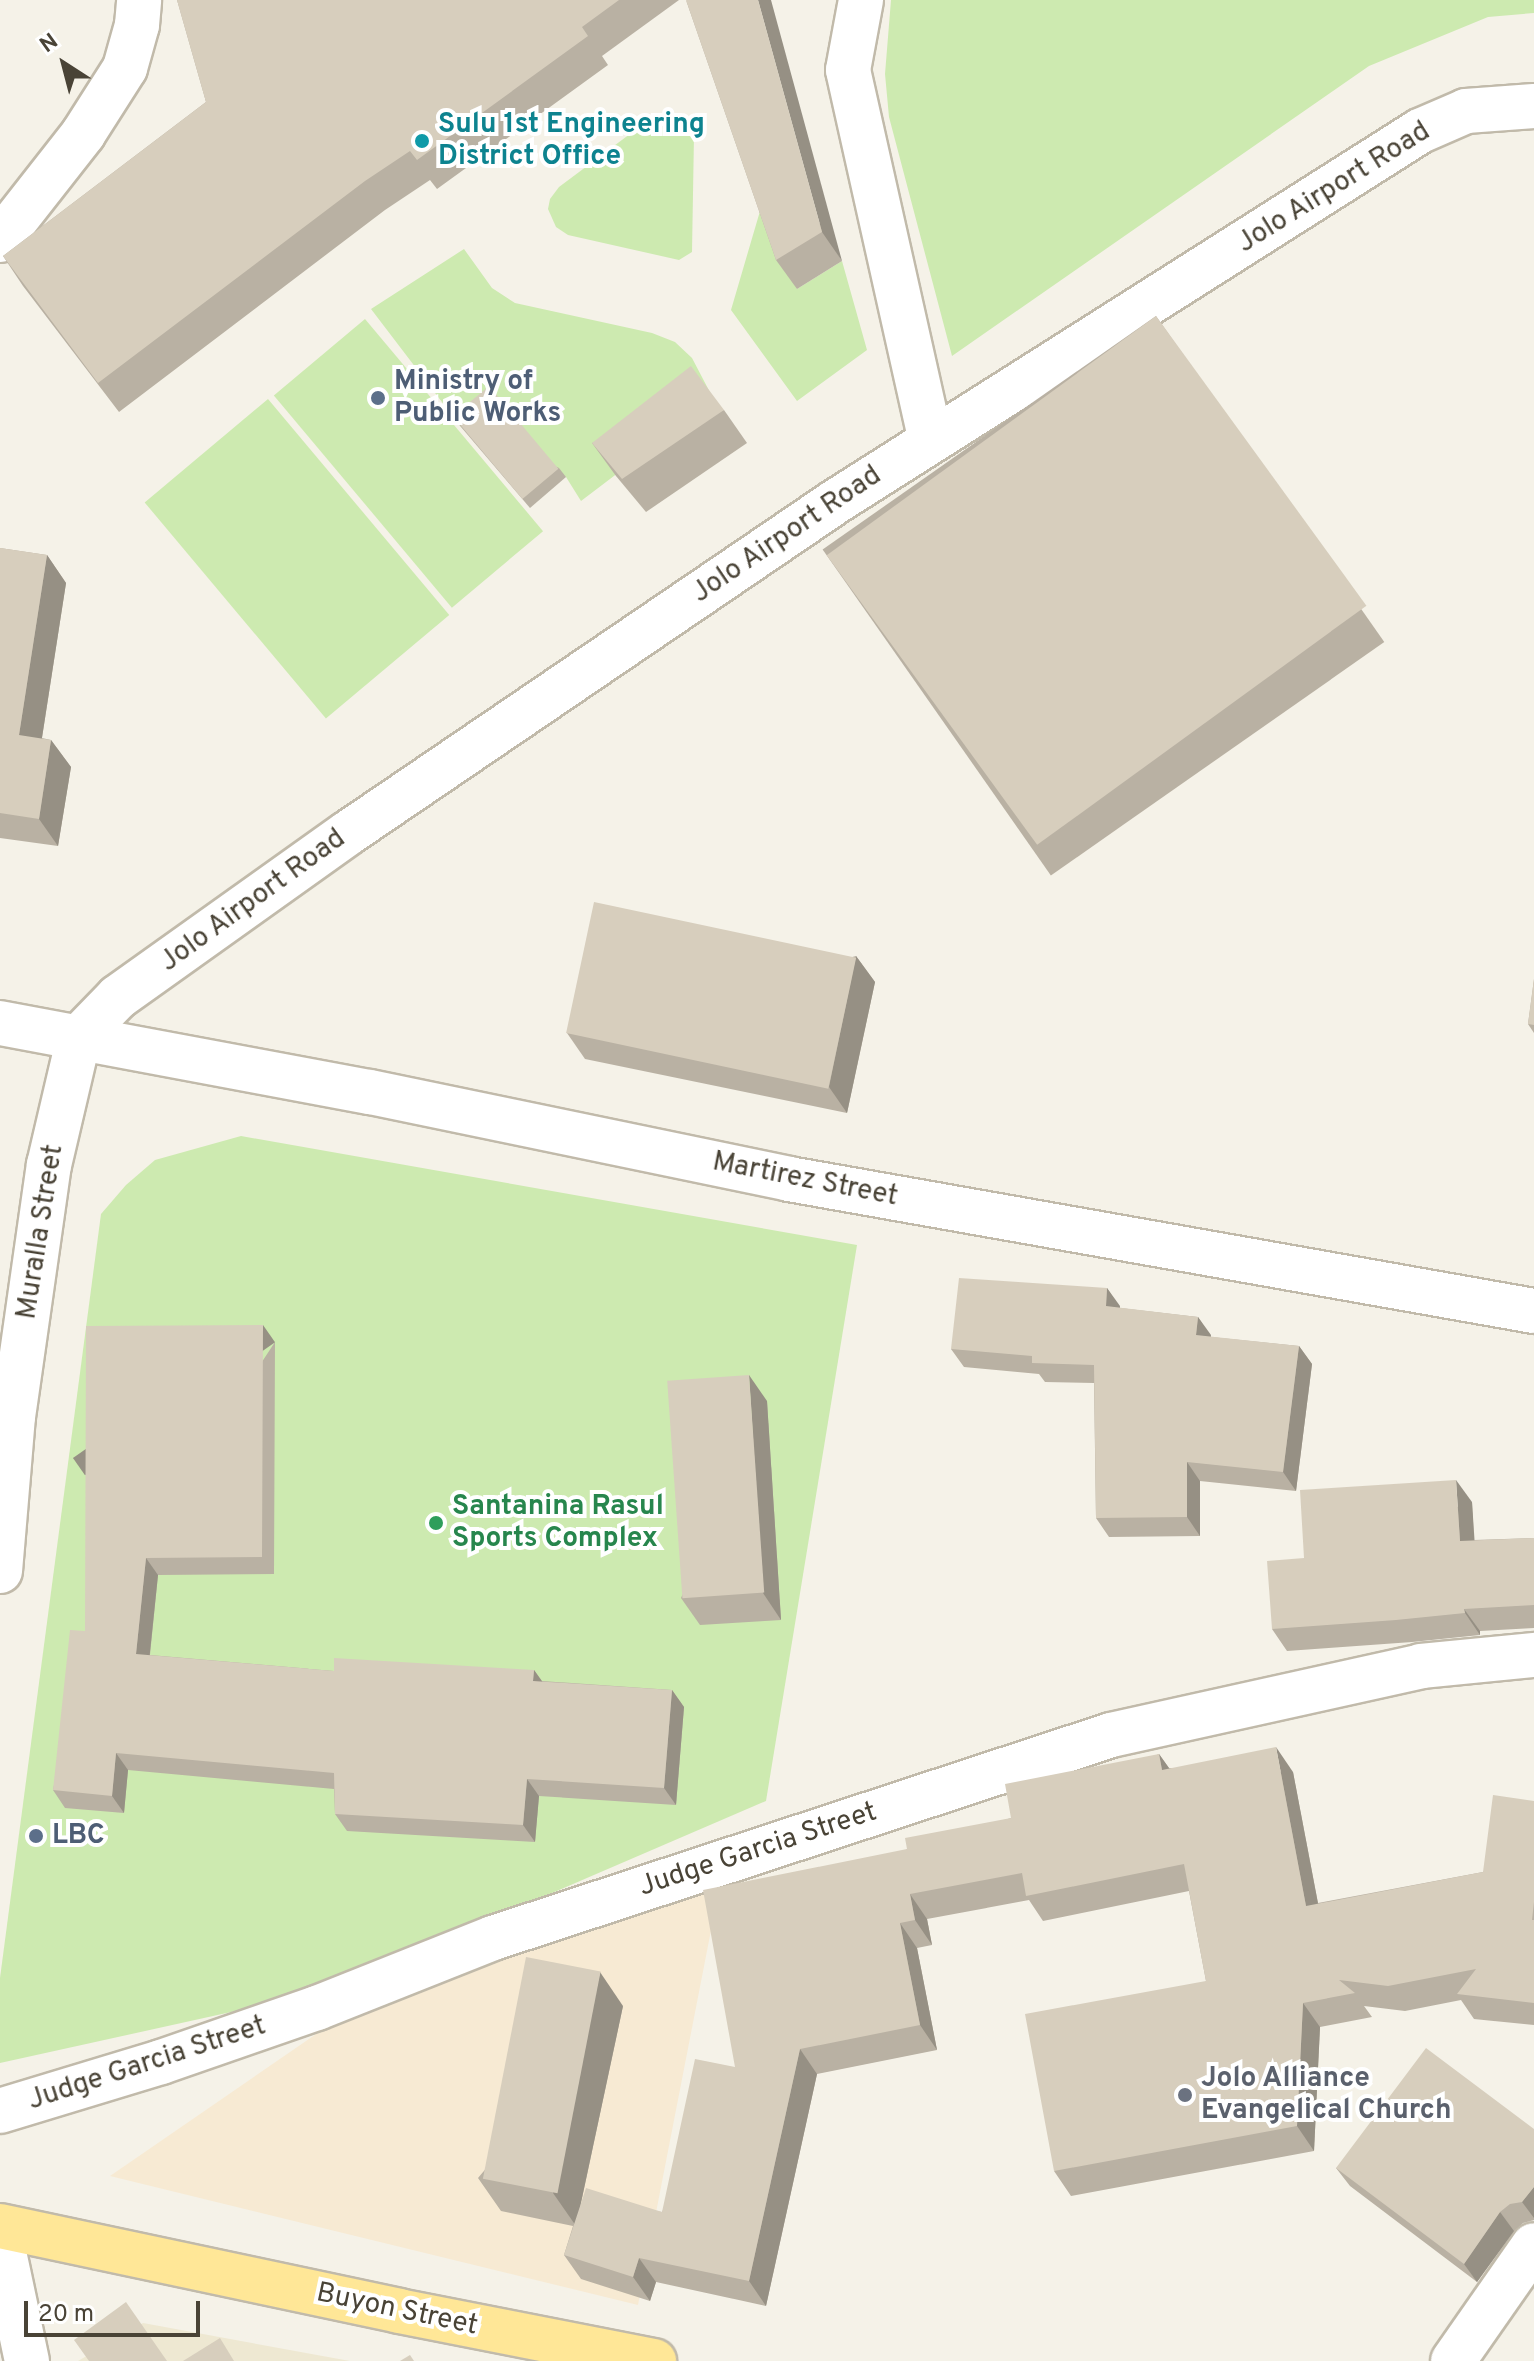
<!DOCTYPE html>
<style>
body{margin:0}
#map{position:relative;width:1534px;height:2361px;overflow:hidden;background:#f5f2e8;font-family:Overpass,sans-serif}
div>[style]{position:absolute}
[style*='--x']{left:calc(var(--x)*1px);top:calc(var(--y)*1px);width:calc(var(--w)*1px);rotate:calc(var(--a)*1deg)}
.commercial>*{inset:0;background:#f7ead3}
.education>*{inset:0;background:#eee8d2}
.green>*{inset:0;background:#cdeab0;transform-origin:0 0}
.roads{filter:drop-shadow(2px 0 #c1baaa) drop-shadow(-2px 0 #c1baaa) drop-shadow(0 2px #c1baaa) drop-shadow(0 -2px #c1baaa)}
.minor>*{height:44px;margin:-22px;padding:0 22px;transform-origin:22px;border-radius:22px;background:#fff}
.major>*{height:44px;margin:-22px;padding:0 22px;transform-origin:22px;border-radius:22px;background:#ffe797}
.wall>*{inset:0;background:#b9b1a3;transform-origin:0 0}
.shaded-wall>*{inset:0;background:#969084;transform-origin:0 0}
.building>*{inset:0;background:#d7cebd;transform-origin:0 0}
.dots>*{width:22px;height:22px;translate:-50% -50%;box-sizing:border-box;border:4px solid #fff;border-radius:50%}
span{translate:-50% -50%;white-space:nowrap;text-align:center;line-height:1.15;-webkit-text-stroke:8px #fff;paint-order:stroke}
.culture-label{font-size:28px;color:#0d838f;font-weight:700}
.left{translate:0 -50%;text-align:left}
.street-label{font-size:28px;color:#494336}
.service-label{font-size:28px;color:#4e5e75;font-weight:700}
.leisure-label{font-size:28px;color:#27864d;font-weight:700}
.worship-label{font-size:28px;color:#5b616d;font-weight:700}
.north{position:absolute;left:24px;top:24px;width:80px;height:80px;-webkit-text-stroke:6px #fff;paint-order:stroke;rotate:324deg;font-size:22px;font-weight:700;line-height:32px;text-align:center;color:#494336}
.north::after{content:'';display:block;margin:auto;width:28px;height:36px;background:#494336;clip-path:polygon(50% 0,100% 100%,50% 72%,0 100%)}
.scale{position:absolute;left:24px;top:2301px;width:176px;height:36px;box-sizing:border-box;border:4px solid #494336;border-top:0;padding-left:10px;font-size:24px;line-height:28px;white-space:nowrap;color:#494336;-webkit-text-stroke:6px #fff;paint-order:stroke}
</style>
<div id="map">
<div class="commercial">
<i style="clip-path:polygon(721px 1879px,638px 2305px,110px 2176px,338px 2019px)"></i>
</div>
<div class="education">
<i style="clip-path:polygon(143px 2323px,350px 2361px,78px 2361px)"></i>
</div>
<div class="green">
<i style="clip-path:polygon(891px 0,1534px 0,1534px 13px,1488px 17px,1369px 66px,952px 356px,889px 117px,885px 74px)"></i>
<i style="clip-path:polygon(671px 113px,687px 118px,694px 135px,692px 252px,679px 260px,568px 235px,556px 227px,548px 209px,550px 199px,559px 187px,654px 116px)"></i>
<i style="clip-path:polygon(765px 194px,797px 289px,842px 261px,867px 350px,797px 401px,731px 310px)"></i>
<i style="clip-path:polygon(464px 249px,492px 288px,515px 303px,652px 333px,675px 342px,692px 358px,714px 400px,581px 501px,566px 477px,461px 427px,371px 309px)"></i>
<i style="left:365px;top:319px;width:277px;height:119px;rotate:50deg"></i>
<i style="left:268px;top:399px;width:282px;height:161px;rotate:50deg"></i>
<i style="clip-path:polygon(241px 1136px,857px 1245px,766px 1801px,322px 1992px,0 2063px,0 1978px,101px 1214px,126px 1185px,155px 1160px)"></i>
</div>
<div class="roads">
<div class="minor">
<i style="--x:861;--y:0;--w:71;--a:100.5"></i>
<i style="--x:848;--y:70;--w:380;--a:77.4"></i>
<i style="--x:0;--y:240;--w:135;--a:-51.9"></i>
<i style="--x:83;--y:134;--w:78;--a:-57.5"></i>
<i style="--x:125;--y:68;--w:45;--a:-74.4"></i>
<i style="--x:137;--y:25;--w:25;--a:-85"></i>
<i style="--x:0;--y:1023;--w:376;--a:10.6"></i>
<i style="--x:370;--y:1092;--w:428;--a:11.7"></i>
<i style="--x:789;--y:1179;--w:757;--a:10.05"></i>
<i style="--x:79;--y:1037;--w:56;--a:-45.7"></i>
<i style="--x:118;--y:997;--w:282;--a:-35.5"></i>
<i style="--x:348;--y:833;--w:589;--a:-34.2"></i>
<i style="--x:835;--y:502;--w:693;--a:-32.38"></i>
<i style="--x:1420;--y:131;--w:50;--a:-23.5"></i>
<i style="--x:1466;--y:111;--w:68;--a:-4.2"></i>
<i style="--x:0;--y:1571;--w:155;--a:-85.2"></i>
<i style="--x:13;--y:1417;--w:255;--a:-81.9"></i>
<i style="--x:49;--y:1165;--w:131;--a:-76.8"></i>
<i style="--x:0;--y:2111;--w:168;--a:-16.9"></i>
<i style="--x:161;--y:2062;--w:165;--a:-19.1"></i>
<i style="--x:317;--y:2008;--w:189;--a:-21.7"></i>
<i style="--x:493;--y:1938;--w:650;--a:-18.18"></i>
<i style="--x:1111;--y:1735;--w:318;--a:-12.5"></i>
<i style="--x:1421;--y:1666;--w:114;--a:-5.6"></i>
<i style="--x:0;--y:2233;--w:131;--a:78.1"></i>
<i style="--x:1453;--y:2361;--w:141;--a:-55.1"></i>
</div>
<div class="major">
<i style="--x:0;--y:2226;--w:408;--a:12"></i>
<i style="--x:399;--y:2311;--w:260;--a:11.1"></i>
</div>
</div>
<div class="wall">
<i style="clip-path:polygon(177px 0,679px 0,602px 56px,608px 65px,437px 189px,430px 180px,385px 210px,119px 412px,23px 286px,3px 256px,206px 102px)"></i>
<i style="clip-path:polygon(686px 0,842px 261px,797px 289px,776px 260px)"></i>
<i style="left:1156px;top:316px;width:398px;height:407px;rotate:55deg"></i>
<i style="clip-path:polygon(724px 410px,747px 443px,646px 512px,616px 476px,592px 443px)"></i>
<i style="clip-path:polygon(454px 418px,559px 468px,566px 477px,530px 508px,461px 427px)"></i>
<i style="clip-path:polygon(0 548px,47px 555px,66px 583px,42px 738px,51px 740px,71px 767px,58px 846px,0 838px)"></i>
<i style="clip-path:polygon(856px 956px,875px 982px,847px 1113px,585px 1059px,567px 1033px)"></i>
<i style="clip-path:polygon(1534px 979px,1534px 1033px,1528px 1024px)"></i>
<i style="clip-path:polygon(1107px 1288px,1120px 1308px,1198px 1317px,1211px 1337px,1299px 1346px,1312px 1364px,1296px 1491px,1200px 1481px,1200px 1536px,1109px 1537px,1096px 1518px,1094px 1383px,1045px 1382px,1039px 1374px,964px 1367px,951px 1349px)"></i>
<i style="clip-path:polygon(275px 1342px,274px 1574px,158px 1575px,150px 1655px,334px 1671px,534px 1670px,542px 1681px,672px 1690px,684px 1707px,676px 1805px,539px 1796px,535px 1842px,347px 1831px,335px 1814px,334px 1789px,128px 1770px,124px 1813px,65px 1808px,53px 1790px,85px 1631px)"></i>
<i style="clip-path:polygon(767px 1401px,781px 1620px,700px 1625px,681px 1598px)"></i>
<i style="clip-path:polygon(1472px 1502px,1474px 1540px,1534px 1538px,1534px 1628px,1480px 1631px,1480px 1635px,1412px 1642px,1287px 1651px,1272px 1629px,1304px 1558px)"></i>
<i style="clip-path:polygon(1159px 1754px,1169px 1768px,1293px 1772px,1318px 1903px,1483px 1872px,1534px 1801px,1534px 2025px,1474px 2019px,1461px 2000px,1405px 2011px,1364px 2006px,1372px 2017px,1320px 2027px,1314px 2151px,1071px 2196px,1054px 2171px,1206px 1981px,1189px 1891px,1043px 1921px,1029px 1900px,927px 1919px,932px 1945px,917px 1948px,937px 2050px,817px 2074px,766px 2306px,656px 2282px,650px 2301px,581px 2279px,564px 2255px,573px 2226px,501px 2211px,478px 2178px,623px 2006px,581px 2203px,662px 2212px,735px 2067px,907px 1849px,1011px 1818px)"></i>
<i style="clip-path:polygon(1534px 2129px,1534px 2220px,1523px 2223px,1514px 2231px,1477px 2282px,1350px 2186px,1336px 2168px)"></i>
</div>
<div class="shaded-wall">
<i style="clip-path:polygon(758px 0,771px 0,842px 261px,822px 232px)"></i>
<i style="clip-path:polygon(47px 555px,66px 583px,38px 763px,19px 735px)"></i>
<i style="clip-path:polygon(51px 740px,71px 767px,58px 846px,39px 819px)"></i>
<i style="clip-path:polygon(856px 956px,875px 982px,847px 1113px,829px 1087px)"></i>
<i style="clip-path:polygon(1107px 1288px,1120px 1306px,1119px 1325px,1106px 1306px)"></i>
<i style="clip-path:polygon(1198px 1317px,1211px 1335px,1209px 1354px,1196px 1335px)"></i>
<i style="left:263px;top:1325px;width:21px;height:232px;rotate:55deg"></i>
<i style="clip-path:polygon(1299px 1346px,1312px 1364px,1296px 1491px,1283px 1472px)"></i>
<i style="clip-path:polygon(749px 1375px,767px 1401px,781px 1620px,763px 1593px)"></i>
<i style="clip-path:polygon(1187px 1462px,1200px 1481px,1200px 1536px,1187px 1517px)"></i>
<i style="clip-path:polygon(1456px 1480px,1472px 1502px,1476px 1563px,1460px 1541px)"></i>
<i style="clip-path:polygon(146px 1558px,158px 1575px,148px 1671px,136px 1654px)"></i>
<i style="clip-path:polygon(1464px 1609px,1480px 1631px,1480px 1635px,1465px 1613px)"></i>
<i style="clip-path:polygon(534px 1670px,546px 1687px,533px 1681px)"></i>
<i style="clip-path:polygon(672px 1690px,684px 1707px,676px 1805px,664px 1788px)"></i>
<i style="clip-path:polygon(1276px 1747px,1293px 1772px,1323px 1930px,1306px 1906px)"></i>
<i style="clip-path:polygon(116px 1753px,128px 1770px,124px 1813px,112px 1796px)"></i>
<i style="clip-path:polygon(1159px 1754px,1176px 1778px,1162px 1770px)"></i>
<i style="clip-path:polygon(527px 1779px,539px 1796px,535px 1842px,523px 1825px)"></i>
<i style="clip-path:polygon(910px 1894px,927px 1919px,932px 1945px,915px 1920px)"></i>
<i style="clip-path:polygon(900px 1923px,917px 1948px,937px 2050px,920px 2025px)"></i>
<i style="clip-path:polygon(600px 1972px,623px 2006px,576px 2226px,553px 2193px)"></i>
<i style="clip-path:polygon(1303px 2003px,1320px 2027px,1314px 2151px,1297px 2126px)"></i>
<i style="clip-path:polygon(800px 2049px,817px 2074px,766px 2306px,749px 2281px)"></i>
<i style="clip-path:polygon(1534px 2187px,1534px 2218px,1522px 2202px)"></i>
<i style="clip-path:polygon(1500px 2212px,1514px 2231px,1477px 2282px,1464px 2264px)"></i>
<i style="clip-path:polygon(639px 2258px,656px 2282px,650px 2301px,633px 2277px)"></i>
</div>
<div class="building">
<i style="clip-path:polygon(177px 0,619px 0,582px 27px,588px 36px,417px 160px,410px 151px,365px 181px,98px 383px,3px 256px,206px 102px)"></i>
<i style="clip-path:polygon(686px 0,758px 0,822px 232px,776px 260px)"></i>
<i style="left:1156px;top:316px;width:358px;height:407px;rotate:54deg"></i>
<i style="clip-path:polygon(691px 366px,724px 410px,622px 479px,592px 443px)"></i>
<i style="left:489px;top:386px;width:108px;height:47px;rotate:50deg"></i>
<i style="clip-path:polygon(0 548px,47px 555px,19px 735px,51px 740px,39px 819px,0 813px)"></i>
<i style="left:594px;top:902px;width:268px;height:134px;rotate:12deg"></i>
<i style="clip-path:polygon(1534px 979px,1534px 1025px,1528px 1024px)"></i>
<i style="clip-path:polygon(959px 1278px,1107px 1288px,1106px 1306px,1198px 1317px,1196px 1335px,1299px 1346px,1283px 1472px,1187px 1462px,1187px 1517px,1096px 1518px,1094px 1365px,1032px 1363px,1032px 1356px,951px 1349px)"></i>
<i style="clip-path:polygon(263px 1325px,262px 1557px,146px 1558px,136px 1654px,334px 1671px,334px 1658px,534px 1670px,533px 1681px,672px 1690px,664px 1788px,527px 1779px,523px 1825px,335px 1814px,334px 1773px,116px 1753px,112px 1796px,53px 1790px,70px 1630px,85px 1631px,86px 1326px)"></i>
<i style="left:749px;top:1375px;width:218px;height:82px;rotate:86deg"></i>
<i style="clip-path:polygon(1456px 1480px,1460px 1541px,1534px 1538px,1534px 1605px,1464px 1609px,1465px 1613px,1396px 1620px,1272px 1629px,1267px 1561px,1304px 1558px,1300px 1490px)"></i>
<i style="clip-path:polygon(1276px 1747px,1306px 1906px,1483px 1872px,1493px 1795px,1534px 1801px,1534px 1902px,1532px 1920px,1534px 1920px,1534px 2003px,1457px 1994px,1476px 1969px,1388px 1986px,1339px 1980px,1355px 1993px,1303px 2003px,1297px 2126px,1054px 2171px,1025px 2014px,1206px 1981px,1184px 1864px,1026px 1896px,1022px 1873px,910px 1894px,915px 1920px,900px 1923px,920px 2025px,800px 2049px,749px 2281px,639px 2258px,633px 2277px,564px 2255px,586px 2188px,662px 2212px,695px 2059px,735px 2067px,703px 1890px,907px 1849px,905px 1838px,1011px 1818px,1005px 1784px,1159px 1754px,1162px 1770px)"></i>
<i style="left:526px;top:1957px;width:76px;height:226px;rotate:11deg"></i>
<i style="clip-path:polygon(1426px 2048px,1534px 2129px,1534px 2187px,1522px 2202px,1510px 2204px,1500px 2212px,1464px 2264px,1336px 2168px)"></i>
<i style="clip-path:polygon(126px 2302px,167px 2361px,89px 2361px,74px 2340px)"></i>
<i style="clip-path:polygon(220px 2338px,234px 2361px,183px 2361px)"></i>
<i style="clip-path:polygon(410px 2355px,414px 2361px,400px 2361px)"></i>
</div>
<div class="dots">
<i style="left:422px;top:141px;background:#0f9aa8"></i>
<i style="left:378px;top:398px;background:#5c6f8a"></i>
<i style="left:436px;top:1523px;background:#2e9e5b"></i>
<i style="left:36px;top:1836px;background:#5c6f8a"></i>
<i style="left:1185px;top:2095px;background:#6b7280"></i>
</div>
<div class="culture-label">
<span class="left" style="left:438px;top:141px">Sulu 1st Engineering<br>District Office</span>
</div>
<div class="street-label">
<span style="left:1334px;top:188px;rotate:-32deg">Jolo Airport Road</span>
<span style="left:787px;top:535px;rotate:-34deg">Jolo Airport Road</span>
<span style="left:253px;top:901px;rotate:-36deg">Jolo Airport Road</span>
<span style="left:805px;top:1180px;rotate:11deg">Martirez Street</span>
<span style="left:41px;top:1232px;rotate:-81deg">Muralla Street</span>
<span style="left:758px;top:1850px;rotate:-18deg">Judge Garcia Street</span>
<span style="left:147px;top:2064px;rotate:-18deg">Judge Garcia Street</span>
<span style="left:397px;top:2310px;rotate:12deg">Buyon Street</span>
</div>
<div class="service-label">
<span class="left" style="left:394px;top:398px">Ministry of<br>Public Works</span>
<span class="left" style="left:52px;top:1836px">LBC</span>
</div>
<div class="leisure-label">
<span class="left" style="left:452px;top:1523px">Santanina Rasul<br>Sports Complex</span>
</div>
<div class="worship-label">
<span class="left" style="left:1201px;top:2095px">Jolo Alliance<br>Evangelical Church</span>
</div>
<div class="north">N</div>
<div class="scale">20 m</div>
</div>
